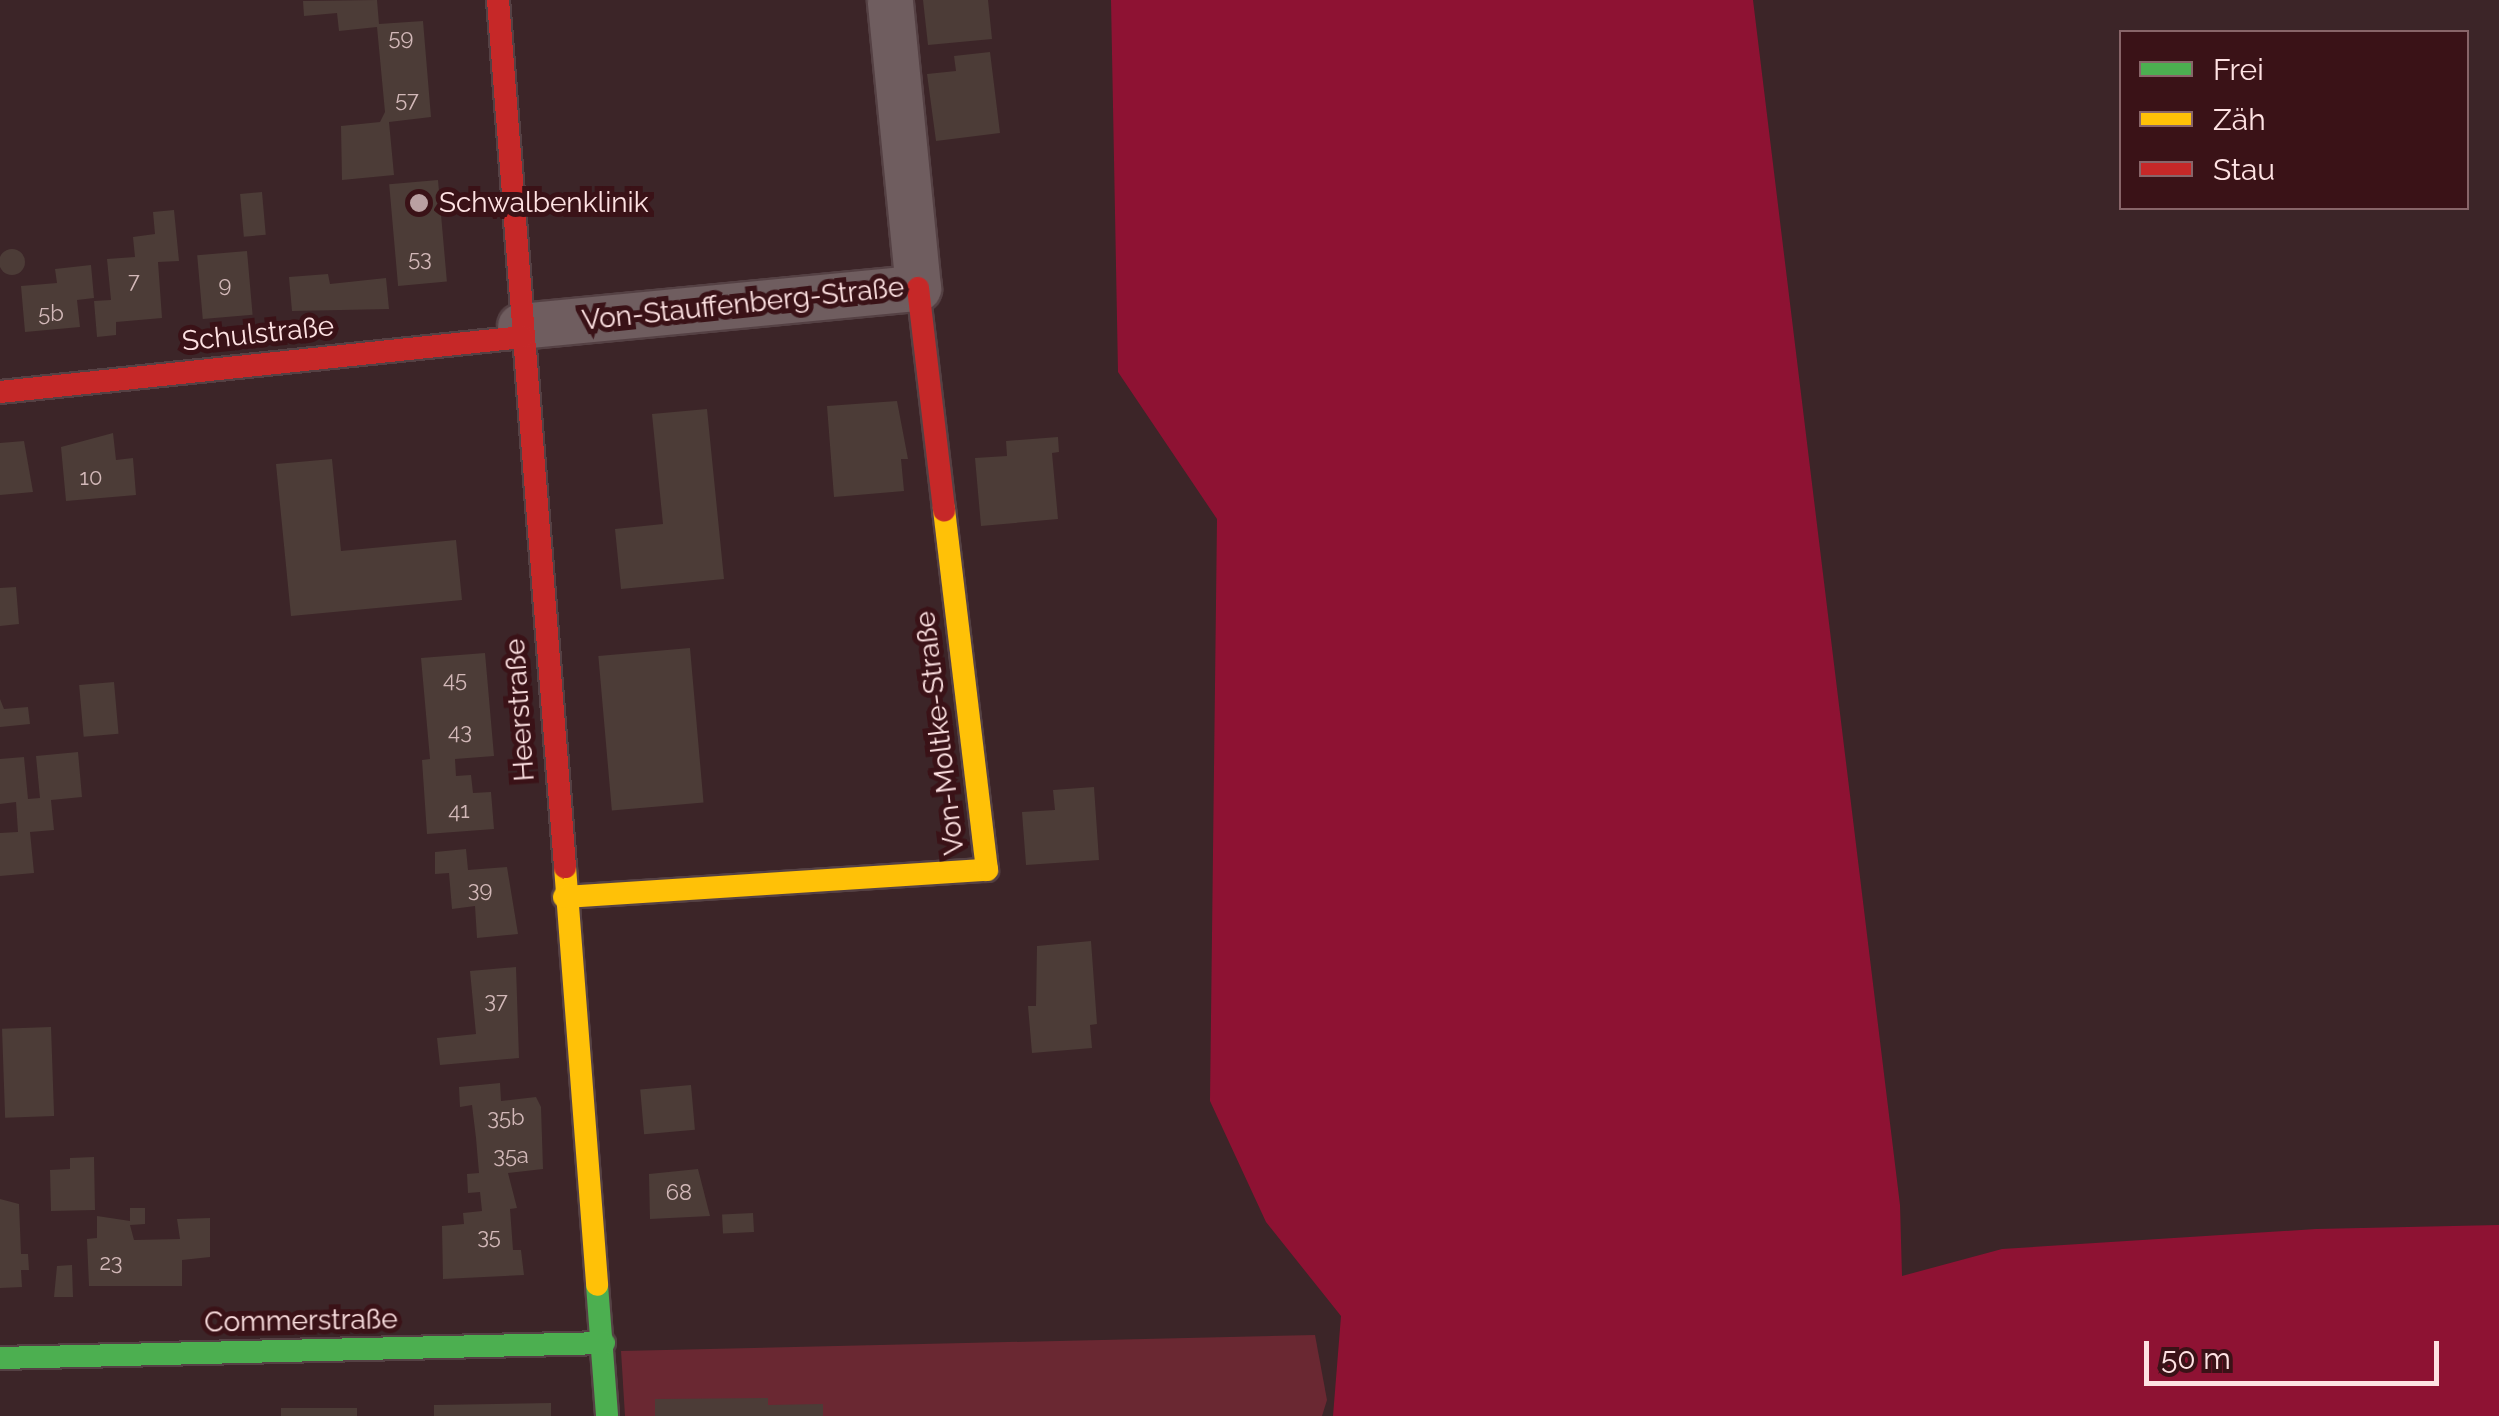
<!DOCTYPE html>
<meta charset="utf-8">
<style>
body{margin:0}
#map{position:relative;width:2499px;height:1416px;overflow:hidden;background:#3c2528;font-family:Raleway,sans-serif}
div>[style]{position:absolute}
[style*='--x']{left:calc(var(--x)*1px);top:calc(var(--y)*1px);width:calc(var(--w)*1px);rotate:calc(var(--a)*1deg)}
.green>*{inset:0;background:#6a2832}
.forest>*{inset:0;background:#8e1233}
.building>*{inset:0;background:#4c3c37;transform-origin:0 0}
.round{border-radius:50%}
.roads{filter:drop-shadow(2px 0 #554144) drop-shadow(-2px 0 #554144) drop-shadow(0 2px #554144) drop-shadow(0 -2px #554144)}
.street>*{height:45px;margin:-22.5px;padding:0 22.5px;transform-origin:22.5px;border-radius:22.5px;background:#6f5d5f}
.fast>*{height:22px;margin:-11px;padding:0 11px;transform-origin:11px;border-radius:11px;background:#4caf50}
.slow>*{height:22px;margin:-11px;padding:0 11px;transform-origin:11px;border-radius:11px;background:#ffc107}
.jam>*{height:22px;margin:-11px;padding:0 11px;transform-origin:11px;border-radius:11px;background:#c62828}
.dots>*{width:28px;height:28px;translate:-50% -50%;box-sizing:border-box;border:5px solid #3a1217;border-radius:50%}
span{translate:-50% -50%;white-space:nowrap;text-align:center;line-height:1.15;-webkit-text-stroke:10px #3a1217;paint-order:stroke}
.number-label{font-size:22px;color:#d2b8b8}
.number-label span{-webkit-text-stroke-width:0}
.poi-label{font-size:28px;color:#fee2e3}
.left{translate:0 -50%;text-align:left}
.street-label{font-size:28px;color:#fee2e3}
.legend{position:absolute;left:2119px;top:30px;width:350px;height:180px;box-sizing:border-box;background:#3a1217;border:2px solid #886569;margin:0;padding:12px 18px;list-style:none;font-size:30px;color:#fee2e3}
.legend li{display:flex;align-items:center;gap:20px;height:50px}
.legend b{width:50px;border:2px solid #886569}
.scale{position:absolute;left:2144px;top:1341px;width:295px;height:45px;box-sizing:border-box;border:5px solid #fee2e3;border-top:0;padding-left:12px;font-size:30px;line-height:35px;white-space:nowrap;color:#fee2e3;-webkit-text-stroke:8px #3a1217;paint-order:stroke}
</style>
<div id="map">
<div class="green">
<i style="clip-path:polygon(1315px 1335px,1327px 1400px,1322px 1416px,625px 1416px,621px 1351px)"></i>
</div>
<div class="forest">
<i style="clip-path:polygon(1111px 0,1753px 0,1900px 1205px,1902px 1276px,2002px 1249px,2316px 1229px,2499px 1225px,2499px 1416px,1333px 1416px,1341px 1316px,1266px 1222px,1210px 1101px,1217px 519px,1118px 372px)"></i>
</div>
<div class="building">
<i style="clip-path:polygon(377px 0,379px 24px,423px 21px,431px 117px,389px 122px,394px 175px,342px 180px,341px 126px,380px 122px,385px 112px,377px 27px,339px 31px,337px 13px,304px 16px,303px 1px)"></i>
<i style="clip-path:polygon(923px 0,988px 0,992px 39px,928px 45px)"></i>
<i style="clip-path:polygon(990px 52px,1000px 133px,936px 141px,927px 74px,956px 71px,954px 56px)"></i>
<i style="left:438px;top:180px;width:102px;height:49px;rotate:85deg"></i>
<i style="left:262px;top:192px;width:43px;height:22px;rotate:85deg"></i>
<i style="clip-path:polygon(174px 210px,179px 261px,158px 262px,162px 318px,116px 322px,116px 335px,97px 337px,94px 301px,111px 300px,107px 259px,135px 257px,133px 237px,155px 234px,153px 212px)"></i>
<i class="round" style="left:-1px;top:249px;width:26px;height:26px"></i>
<i style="left:247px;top:251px;width:64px;height:50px;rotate:85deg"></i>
<i style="clip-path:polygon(91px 265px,94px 298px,77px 300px,80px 327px,25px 332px,21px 286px,57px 283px,55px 269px)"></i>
<i style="clip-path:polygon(328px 274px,330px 284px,386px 278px,389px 309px,292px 311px,289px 277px)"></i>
<i style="clip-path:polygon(897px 401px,908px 459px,901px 459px,904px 491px,834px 497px,827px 406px)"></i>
<i style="clip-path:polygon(707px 409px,724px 579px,621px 589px,615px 529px,663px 524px,652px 414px)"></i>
<i style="clip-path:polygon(113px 433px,116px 460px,133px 458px,136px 495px,66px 501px,61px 447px)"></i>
<i style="clip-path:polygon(1058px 437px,1059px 452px,1052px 453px,1058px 519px,981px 526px,975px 458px,1007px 456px,1006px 441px)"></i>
<i style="clip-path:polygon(24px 441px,33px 492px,0 495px,0 443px)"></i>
<i style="clip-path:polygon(332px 459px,341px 551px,456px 540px,462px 600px,291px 616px,276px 464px)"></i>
<i style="clip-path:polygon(16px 587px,19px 624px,0 626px,0 588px)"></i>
<i style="left:690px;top:648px;width:155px;height:92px;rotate:85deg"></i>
<i style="clip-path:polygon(485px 653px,494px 756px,455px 759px,456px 776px,471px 775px,473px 793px,491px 792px,494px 829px,427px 834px,422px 760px,430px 759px,421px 658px)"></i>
<i style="left:114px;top:682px;width:52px;height:35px;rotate:85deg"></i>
<i style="clip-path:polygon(0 699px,4px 709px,28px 707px,30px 724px,0 727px)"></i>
<i style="clip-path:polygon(78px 752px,82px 797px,51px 800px,54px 830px,30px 832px,34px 873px,0 876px,0 833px,18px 832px,16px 802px,0 804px,0 759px,24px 757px,28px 799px,40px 798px,36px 756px)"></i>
<i style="clip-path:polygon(1094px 787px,1099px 860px,1026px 865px,1022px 812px,1055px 810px,1053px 790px)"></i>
<i style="clip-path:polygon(466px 849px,468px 870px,507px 867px,518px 934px,477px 938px,475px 906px,452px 909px,449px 873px,435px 874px,435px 852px)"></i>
<i style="clip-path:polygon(1091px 941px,1097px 1024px,1090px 1025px,1092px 1048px,1032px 1053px,1028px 1006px,1036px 1006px,1037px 946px)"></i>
<i style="clip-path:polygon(516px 967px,519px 1058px,440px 1065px,437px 1038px,476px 1034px,470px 971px)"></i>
<i style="left:51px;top:1027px;width:89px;height:49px;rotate:88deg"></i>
<i style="clip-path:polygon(500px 1083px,501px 1101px,536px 1097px,541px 1107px,543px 1169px,508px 1173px,517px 1208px,510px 1209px,513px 1250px,521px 1250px,524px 1275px,443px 1279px,442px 1226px,464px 1224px,463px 1213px,482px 1211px,480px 1192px,468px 1193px,467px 1174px,479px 1173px,476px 1138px,472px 1105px,460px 1107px,459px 1087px)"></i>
<i style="left:691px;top:1085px;width:45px;height:51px;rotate:85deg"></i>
<i style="clip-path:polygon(94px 1157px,95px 1210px,51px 1211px,50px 1170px,70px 1169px,70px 1158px)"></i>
<i style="clip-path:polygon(698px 1169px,710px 1216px,650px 1219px,649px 1174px)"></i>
<i style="clip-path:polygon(0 1199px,19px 1204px,21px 1254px,28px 1254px,29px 1270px,21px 1270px,22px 1287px,0 1288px)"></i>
<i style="clip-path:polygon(130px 1208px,145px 1208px,145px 1224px,130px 1225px,134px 1240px,180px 1239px,177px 1219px,210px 1218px,210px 1257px,182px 1260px,182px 1286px,89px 1286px,87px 1239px,97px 1238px,97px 1216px,130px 1221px)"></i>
<i style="left:753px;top:1213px;width:19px;height:31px;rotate:87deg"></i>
<i style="clip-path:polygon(72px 1265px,73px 1297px,54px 1297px,57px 1266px)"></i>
<i style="clip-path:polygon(768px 1398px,768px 1405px,823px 1404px,823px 1416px,655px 1416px,655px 1399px)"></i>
<i style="clip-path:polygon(551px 1403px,551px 1416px,434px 1416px,434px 1405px)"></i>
<i style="left:281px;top:1408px;width:76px;height:8px"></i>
</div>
<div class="roads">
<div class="street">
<i style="--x:520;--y:326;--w:400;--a:-5.5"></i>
<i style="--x:918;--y:288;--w:289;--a:-95.6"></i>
</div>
<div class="fast">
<i style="--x:597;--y:1285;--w:131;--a:85.6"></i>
<i style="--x:0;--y:1358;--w:604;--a:-1.42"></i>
</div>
<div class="slow">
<i style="--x:565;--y:867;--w:419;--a:85.6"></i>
<i style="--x:564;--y:897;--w:424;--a:-3.7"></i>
<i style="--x:987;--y:870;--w:363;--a:-96.8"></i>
</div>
<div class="jam">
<i style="--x:498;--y:0;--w:870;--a:85.58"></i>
<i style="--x:918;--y:288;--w:224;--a:83.3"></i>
<i style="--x:0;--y:392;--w:525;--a:-6.01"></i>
</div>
</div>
<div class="dots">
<i style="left:419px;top:203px;background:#baa0a2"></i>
</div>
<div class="number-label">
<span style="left:401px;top:38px">59</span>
<span style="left:407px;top:100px">57</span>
<span style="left:420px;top:259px">53</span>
<span style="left:134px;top:281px">7</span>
<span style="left:225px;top:285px">9</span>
<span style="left:51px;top:314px">5b</span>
<span style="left:91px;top:478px">10</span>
<span style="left:455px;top:680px">45</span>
<span style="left:460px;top:732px">43</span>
<span style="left:459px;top:811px">41</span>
<span style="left:480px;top:890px">39</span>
<span style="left:496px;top:1001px">37</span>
<span style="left:506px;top:1118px">35b</span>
<span style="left:511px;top:1156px">35a</span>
<span style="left:679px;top:1193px">68</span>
<span style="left:489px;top:1237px">35</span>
<span style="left:111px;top:1263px">23</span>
</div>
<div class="poi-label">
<span class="left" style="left:439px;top:203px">Schwalbenklinik</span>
</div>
<div class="street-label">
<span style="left:743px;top:304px;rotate:-6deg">Von-Stauffenberg-Straße</span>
<span style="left:258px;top:334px;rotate:-6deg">Schulstraße</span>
<span style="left:520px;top:710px;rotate:-94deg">Heerstraße</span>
<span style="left:940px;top:733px;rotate:-97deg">Von-Moltke-Straße</span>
<span style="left:301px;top:1321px;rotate:-1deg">Commerstraße</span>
</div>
<ul class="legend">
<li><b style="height:12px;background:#4caf50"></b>Frei</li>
<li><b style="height:12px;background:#ffc107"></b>Zäh</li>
<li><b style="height:12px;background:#c62828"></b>Stau</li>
</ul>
<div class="scale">50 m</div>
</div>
